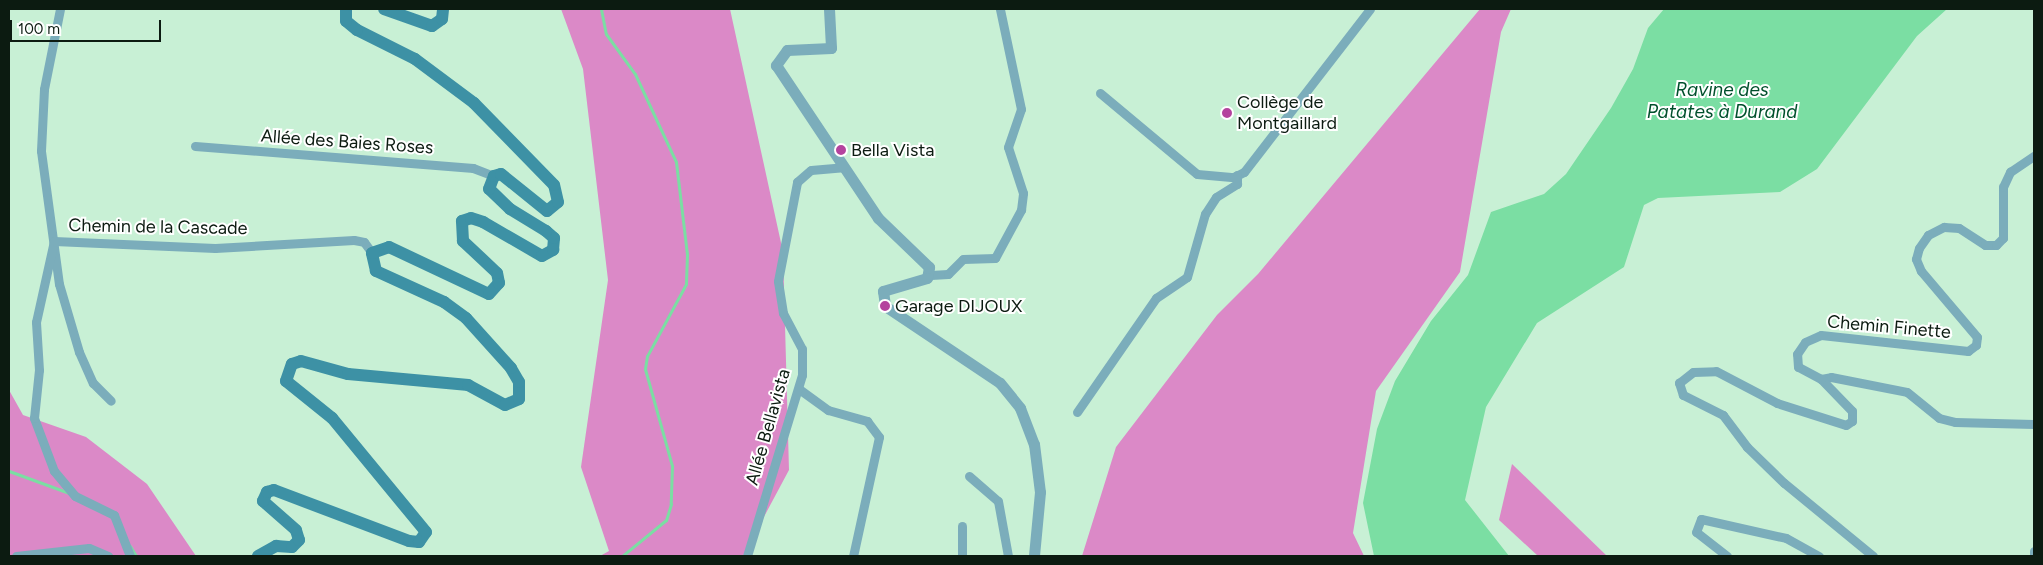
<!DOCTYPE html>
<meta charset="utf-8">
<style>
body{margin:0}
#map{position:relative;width:2043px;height:565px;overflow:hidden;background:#c8f0d5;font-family:Figtree,sans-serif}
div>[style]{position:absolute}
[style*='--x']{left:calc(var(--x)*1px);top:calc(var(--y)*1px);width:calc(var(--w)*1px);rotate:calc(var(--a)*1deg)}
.forest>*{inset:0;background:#db89c7}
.water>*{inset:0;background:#7bdea3}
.stream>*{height:3px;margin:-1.5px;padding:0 1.5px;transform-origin:1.5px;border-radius:1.5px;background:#7bdea3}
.minor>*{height:9px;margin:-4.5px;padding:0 4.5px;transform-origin:4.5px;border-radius:4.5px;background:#7badbb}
.tertiary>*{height:11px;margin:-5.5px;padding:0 5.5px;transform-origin:5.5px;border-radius:5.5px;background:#7badbb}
.secondary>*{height:12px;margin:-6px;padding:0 6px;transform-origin:6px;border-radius:6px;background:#3d91a5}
.dots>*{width:14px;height:14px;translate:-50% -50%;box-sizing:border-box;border:2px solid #fff;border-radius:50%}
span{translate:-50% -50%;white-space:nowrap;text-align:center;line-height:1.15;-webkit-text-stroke:4px #fff;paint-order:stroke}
.poi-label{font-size:18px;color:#0c1b11}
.left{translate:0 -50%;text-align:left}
.street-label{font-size:18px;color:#0c1b11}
.water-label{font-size:19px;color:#00502c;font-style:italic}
.frame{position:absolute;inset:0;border:10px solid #0c1b11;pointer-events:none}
.scale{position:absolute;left:10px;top:20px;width:151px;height:22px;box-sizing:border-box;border:2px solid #0c1b11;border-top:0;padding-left:6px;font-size:15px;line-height:18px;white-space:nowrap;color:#0c1b11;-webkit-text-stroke:4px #fff;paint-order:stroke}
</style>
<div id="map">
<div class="forest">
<i style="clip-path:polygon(561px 9px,730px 9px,783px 252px,789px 470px,743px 556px,600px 556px,609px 551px,581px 467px,608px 280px,583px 69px)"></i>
<i style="clip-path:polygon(1480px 9px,1511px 9px,1501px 32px,1460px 272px,1376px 391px,1353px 533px,1364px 556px,1082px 556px,1116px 447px,1217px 315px,1258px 274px)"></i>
<i style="clip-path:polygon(9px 390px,23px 415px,86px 437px,147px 484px,196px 556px,9px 556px)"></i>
<i style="clip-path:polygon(1512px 464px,1607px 556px,1538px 556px,1499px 520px)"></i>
</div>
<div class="water">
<i style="clip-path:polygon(1664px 9px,1947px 9px,1917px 36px,1817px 169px,1780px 192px,1658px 198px,1644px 205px,1624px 267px,1537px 323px,1486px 407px,1465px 500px,1509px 556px,1374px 556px,1363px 503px,1377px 429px,1395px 381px,1431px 321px,1468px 275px,1491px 212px,1544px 194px,1566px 174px,1611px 108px,1633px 69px,1648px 28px)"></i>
</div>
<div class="stream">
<i style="--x:601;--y:9;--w:25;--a:79"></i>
<i style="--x:606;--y:34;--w:49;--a:54.1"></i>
<i style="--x:635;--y:74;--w:97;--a:65"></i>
<i style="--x:676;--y:162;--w:93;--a:83.2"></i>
<i style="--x:687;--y:254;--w:30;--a:92"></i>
<i style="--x:686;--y:284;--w:82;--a:118.4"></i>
<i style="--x:647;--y:356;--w:13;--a:99"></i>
<i style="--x:645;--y:369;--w:101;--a:74.4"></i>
<i style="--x:672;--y:466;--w:38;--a:92"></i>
<i style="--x:671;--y:504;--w:17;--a:107"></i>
<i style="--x:666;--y:520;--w:57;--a:140.7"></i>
<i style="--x:9;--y:471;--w:64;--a:20.1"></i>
<i style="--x:130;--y:546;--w:12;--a:59"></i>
</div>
<div class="minor">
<i style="--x:60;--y:9;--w:82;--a:101.3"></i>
<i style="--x:44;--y:89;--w:62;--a:92.8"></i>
<i style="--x:41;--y:151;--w:134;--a:82.3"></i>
<i style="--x:59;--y:284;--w:71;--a:73.6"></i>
<i style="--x:79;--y:352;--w:34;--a:66"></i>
<i style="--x:93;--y:383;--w:25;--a:45"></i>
<i style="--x:1100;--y:93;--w:126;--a:39.9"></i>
<i style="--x:1197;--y:174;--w:37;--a:5"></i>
<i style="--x:1234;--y:177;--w:11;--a:-27"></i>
<i style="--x:1244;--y:172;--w:206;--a:-52.3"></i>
<i style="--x:195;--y:146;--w:279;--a:4.5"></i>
<i style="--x:473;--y:168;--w:22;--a:21"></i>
<i style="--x:931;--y:275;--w:17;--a:-3"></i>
<i style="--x:948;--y:274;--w:21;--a:-45"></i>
<i style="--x:963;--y:259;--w:32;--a:-2"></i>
<i style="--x:995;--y:258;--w:55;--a:-61.6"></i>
<i style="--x:1021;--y:210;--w:17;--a:-83"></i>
<i style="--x:1023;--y:193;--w:48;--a:-108.1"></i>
<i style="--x:1008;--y:147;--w:40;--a:-71.1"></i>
<i style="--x:1021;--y:109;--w:102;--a:-101.9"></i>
<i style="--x:1821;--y:379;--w:10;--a:-11"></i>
<i style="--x:1831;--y:377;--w:77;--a:11.2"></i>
<i style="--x:1907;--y:392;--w:41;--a:39.1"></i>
<i style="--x:1939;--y:418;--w:16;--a:14"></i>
<i style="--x:1955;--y:422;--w:79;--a:1.5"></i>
<i style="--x:799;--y:389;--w:36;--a:36"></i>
<i style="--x:828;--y:410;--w:41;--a:15.8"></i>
<i style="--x:867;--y:421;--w:20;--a:53"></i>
<i style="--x:879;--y:437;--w:122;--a:102.3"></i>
<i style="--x:1077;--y:412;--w:139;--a:-55.3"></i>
<i style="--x:1156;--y:298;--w:37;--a:-34"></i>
<i style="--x:1187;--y:277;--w:66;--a:-74.1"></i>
<i style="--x:1205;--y:214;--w:20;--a:-57"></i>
<i style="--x:1216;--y:197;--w:25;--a:-32"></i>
<i style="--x:1237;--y:184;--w:9;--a:-90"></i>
<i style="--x:969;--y:476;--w:38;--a:41"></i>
<i style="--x:998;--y:501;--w:56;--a:79.7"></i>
<i style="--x:962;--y:526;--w:30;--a:90"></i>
<i style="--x:16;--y:556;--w:73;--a:-6.3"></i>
<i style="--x:89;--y:548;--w:21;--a:23"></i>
<i style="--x:130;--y:556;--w:44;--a:-111.3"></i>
<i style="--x:114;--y:515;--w:43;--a:-154"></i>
<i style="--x:75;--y:496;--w:33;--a:-130"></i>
<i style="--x:54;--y:471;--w:57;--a:-110.7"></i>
<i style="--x:34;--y:418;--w:48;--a:-84.1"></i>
<i style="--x:39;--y:370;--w:48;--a:-93.6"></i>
<i style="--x:36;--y:322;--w:83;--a:-77.5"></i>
<i style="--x:54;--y:241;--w:161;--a:2.5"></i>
<i style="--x:215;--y:248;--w:139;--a:-3.3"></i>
<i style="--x:354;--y:240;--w:10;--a:11"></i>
<i style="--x:364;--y:242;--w:14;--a:54"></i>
<i style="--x:747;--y:556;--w:189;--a:-73.1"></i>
<i style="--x:802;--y:375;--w:26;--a:-90"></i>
<i style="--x:802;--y:349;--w:41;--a:-117.8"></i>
<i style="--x:783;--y:313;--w:32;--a:-99"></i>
<i style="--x:778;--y:281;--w:101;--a:-79.1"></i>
<i style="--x:797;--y:182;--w:18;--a:-41"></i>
<i style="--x:811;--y:170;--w:32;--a:-5"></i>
<i style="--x:1727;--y:556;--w:39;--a:-142"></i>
<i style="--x:1696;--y:532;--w:14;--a:-69"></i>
<i style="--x:1701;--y:519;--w:87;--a:12.6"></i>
<i style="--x:1786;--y:538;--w:38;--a:29"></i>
<i style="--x:1873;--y:556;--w:115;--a:-140.6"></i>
<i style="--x:1784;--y:483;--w:52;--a:-135.8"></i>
<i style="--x:1747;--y:447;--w:40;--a:-127"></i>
<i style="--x:1723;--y:415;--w:45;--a:-153.4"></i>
<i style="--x:1683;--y:395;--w:13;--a:-108"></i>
<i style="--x:1679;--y:383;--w:18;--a:-38"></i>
<i style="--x:1693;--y:372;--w:23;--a:-2"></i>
<i style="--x:1716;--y:371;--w:69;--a:27.7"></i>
<i style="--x:1777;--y:403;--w:72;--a:17.7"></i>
<i style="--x:1846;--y:425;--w:7;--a:-34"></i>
<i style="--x:1852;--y:421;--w:10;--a:-90"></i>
<i style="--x:1852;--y:411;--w:45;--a:-134.1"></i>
<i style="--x:1821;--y:379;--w:26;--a:-152"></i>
<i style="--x:1798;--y:367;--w:13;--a:-94"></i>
<i style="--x:1797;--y:354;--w:14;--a:-56"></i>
<i style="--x:1805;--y:342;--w:17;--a:-24"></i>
<i style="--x:1821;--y:335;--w:148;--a:6.2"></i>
<i style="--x:1968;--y:351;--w:10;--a:-37"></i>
<i style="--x:1976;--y:345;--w:8;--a:-83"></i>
<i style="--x:1977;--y:337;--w:87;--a:-130.3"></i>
<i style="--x:1921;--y:271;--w:13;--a:-113"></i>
<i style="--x:1916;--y:259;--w:11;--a:-75"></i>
<i style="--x:1919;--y:248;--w:16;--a:-55"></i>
<i style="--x:1928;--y:235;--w:18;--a:-27"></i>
<i style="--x:1944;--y:227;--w:15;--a:4"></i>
<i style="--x:1959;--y:228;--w:31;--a:33"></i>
<i style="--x:1985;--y:245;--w:11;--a:0"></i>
<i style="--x:1996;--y:245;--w:10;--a:-45"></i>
<i style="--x:2003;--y:238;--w:51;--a:-90"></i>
<i style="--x:2003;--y:187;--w:17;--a:-65"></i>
<i style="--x:2010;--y:172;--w:29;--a:-34"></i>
<i style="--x:2034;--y:556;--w:5;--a:-90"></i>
</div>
<div class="tertiary">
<i style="--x:829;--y:9;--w:39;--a:87"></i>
<i style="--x:831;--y:48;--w:44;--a:177.4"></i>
<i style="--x:787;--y:50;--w:19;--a:126"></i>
<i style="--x:776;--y:65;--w:184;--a:56.3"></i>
<i style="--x:878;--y:218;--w:71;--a:43.9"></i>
<i style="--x:929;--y:267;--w:11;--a:100"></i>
<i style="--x:927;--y:278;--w:46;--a:163.5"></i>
<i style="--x:883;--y:291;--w:15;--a:82"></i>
<i style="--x:885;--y:306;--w:138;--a:33.8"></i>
<i style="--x:1000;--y:383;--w:32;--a:51"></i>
<i style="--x:1020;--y:408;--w:39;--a:69"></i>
<i style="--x:1034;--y:444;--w:48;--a:82.9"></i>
<i style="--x:1040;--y:492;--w:64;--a:95.4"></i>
</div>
<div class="secondary">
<i style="--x:384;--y:9;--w:51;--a:19.5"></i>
<i style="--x:432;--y:26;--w:12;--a:-35"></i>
<i style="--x:442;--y:19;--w:10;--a:-84"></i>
<i style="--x:258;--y:556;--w:21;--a:-29"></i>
<i style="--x:276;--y:546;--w:16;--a:4"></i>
<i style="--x:292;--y:547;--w:10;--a:-45"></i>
<i style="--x:299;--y:540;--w:10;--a:-107"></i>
<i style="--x:296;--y:530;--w:44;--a:-138.7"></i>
<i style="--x:263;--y:501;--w:10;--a:-66"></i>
<i style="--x:267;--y:492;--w:7;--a:-16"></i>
<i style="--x:274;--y:490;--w:144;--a:20.7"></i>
<i style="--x:409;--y:541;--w:10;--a:6"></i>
<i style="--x:419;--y:542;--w:12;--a:-55"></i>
<i style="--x:426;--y:532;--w:148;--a:-129.5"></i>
<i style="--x:332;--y:418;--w:59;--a:-141.2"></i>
<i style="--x:286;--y:381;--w:18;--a:-71"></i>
<i style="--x:292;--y:364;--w:9;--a:-18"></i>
<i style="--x:301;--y:361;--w:49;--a:15.5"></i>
<i style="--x:348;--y:374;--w:121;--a:5.2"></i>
<i style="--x:468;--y:385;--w:42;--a:28.4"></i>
<i style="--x:505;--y:405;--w:15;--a:-23"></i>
<i style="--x:519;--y:399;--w:17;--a:-90"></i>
<i style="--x:519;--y:382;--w:16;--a:-120"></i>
<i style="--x:511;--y:368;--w:67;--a:-132"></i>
<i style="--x:466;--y:318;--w:27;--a:-144"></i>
<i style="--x:444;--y:302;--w:75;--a:-155.5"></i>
<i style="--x:376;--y:271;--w:18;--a:-103"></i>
<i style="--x:372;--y:253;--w:18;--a:-19"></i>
<i style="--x:389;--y:247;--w:110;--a:25.2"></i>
<i style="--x:489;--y:294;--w:15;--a:-48"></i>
<i style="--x:499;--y:283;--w:10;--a:-101"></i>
<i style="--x:497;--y:273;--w:47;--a:-136.7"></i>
<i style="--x:463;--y:241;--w:20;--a:-93"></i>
<i style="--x:462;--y:221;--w:9;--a:-18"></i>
<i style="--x:471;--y:218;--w:13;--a:18"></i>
<i style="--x:483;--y:222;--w:68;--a:30"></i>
<i style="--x:542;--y:256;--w:13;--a:-29"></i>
<i style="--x:553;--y:250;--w:12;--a:-85"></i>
<i style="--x:554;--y:238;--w:11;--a:-139"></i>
<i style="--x:546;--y:231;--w:42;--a:-148.6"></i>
<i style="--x:510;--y:209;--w:29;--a:-136"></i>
<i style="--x:489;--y:189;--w:14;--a:-69"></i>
<i style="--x:494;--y:176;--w:7;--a:-16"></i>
<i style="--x:501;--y:174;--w:59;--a:38.8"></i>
<i style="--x:547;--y:211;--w:14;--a:-39"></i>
<i style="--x:558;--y:202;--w:17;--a:-103"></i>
<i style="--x:554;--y:185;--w:115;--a:-134.3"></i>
<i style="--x:474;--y:103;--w:74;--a:-143.3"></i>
<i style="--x:415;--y:59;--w:65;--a:-153.4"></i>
<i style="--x:357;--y:30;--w:14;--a:-141"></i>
<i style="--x:346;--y:21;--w:12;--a:-90"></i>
</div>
<div class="dots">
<i style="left:1227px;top:113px;background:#b4439e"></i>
<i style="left:841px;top:150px;background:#b4439e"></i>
<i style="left:885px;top:306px;background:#b4439e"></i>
</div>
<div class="poi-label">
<span class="left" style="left:1237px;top:113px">Collège de<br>Montgaillard</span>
<span class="left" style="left:851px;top:150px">Bella Vista</span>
<span class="left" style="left:895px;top:306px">Garage DIJOUX</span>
</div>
<div class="street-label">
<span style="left:347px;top:142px;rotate:4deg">Allée des Baies Roses</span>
<span style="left:158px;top:227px;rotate:1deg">Chemin de la Cascade</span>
<span style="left:1889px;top:327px;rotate:5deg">Chemin Finette</span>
<span style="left:768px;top:427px;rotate:-74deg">Allée Bellavista</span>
</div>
<div class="water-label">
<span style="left:1722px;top:101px">Ravine des<br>Patates à Durand</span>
</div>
<div class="frame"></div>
<div class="scale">100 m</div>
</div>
